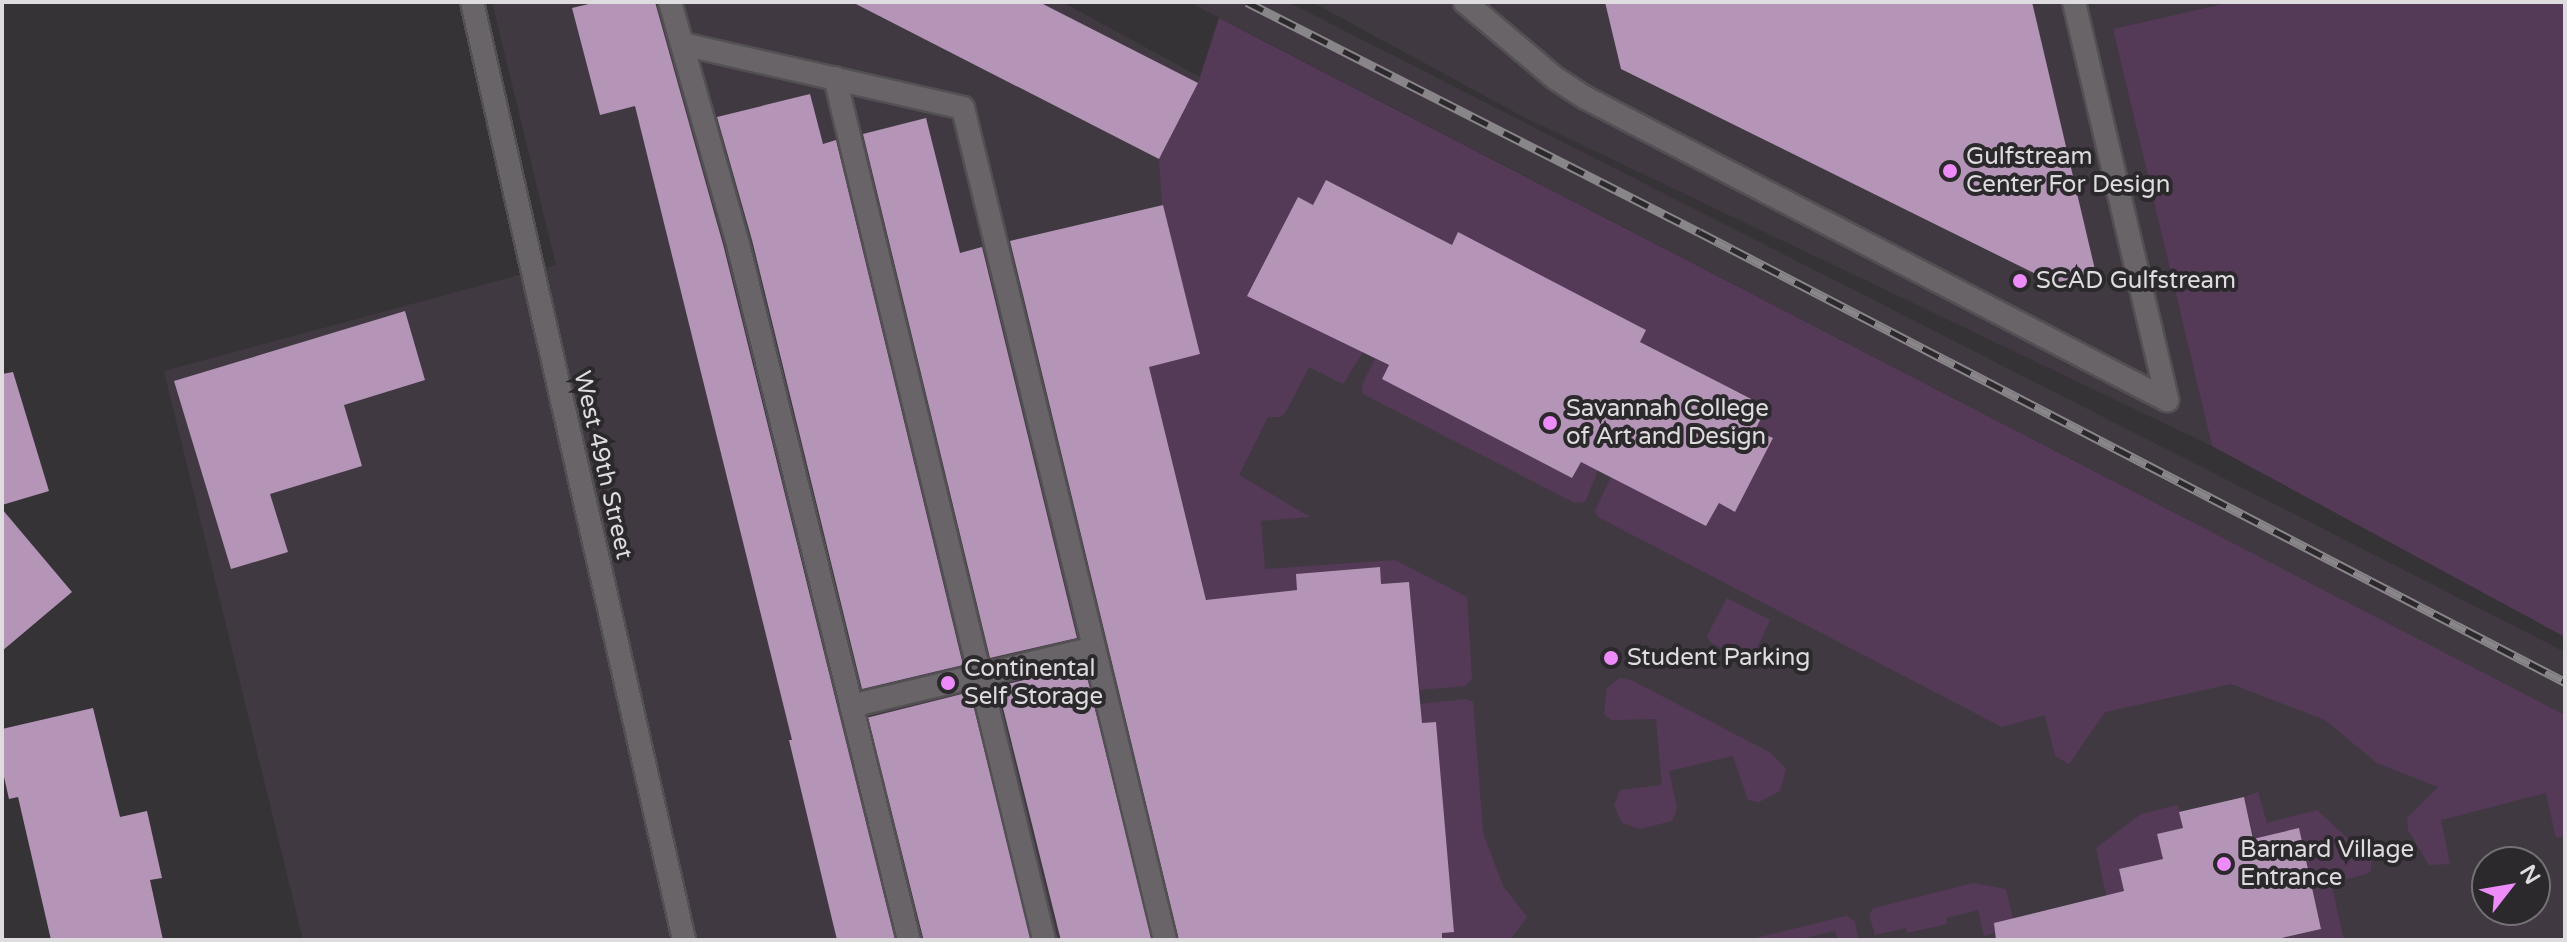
<!DOCTYPE html>
<style>
body{margin:0}
#map{position:relative;width:2567px;height:942px;overflow:hidden;background:#363336;font-family:"Varela Round",sans-serif}
div>[style]{position:absolute}
[style*='--x']{left:calc(var(--x)*1px);top:calc(var(--y)*1px);width:calc(var(--w)*1px);rotate:calc(var(--a)*1deg)}
.built>*{inset:0;background:#413942}
.green>*{inset:0;background:#553a58}
.building>*{inset:0;background:#b494b7;transform-origin:0 0}
.roads{filter:drop-shadow(2px 0 #535053) drop-shadow(-2px 0 #535053) drop-shadow(0 2px #535053) drop-shadow(0 -2px #535053)}
.service>*{height:22px;margin:-11px;padding:0 11px;transform-origin:11px;border-radius:11px;background:#686468}
.minor>*{height:22px;margin:-11px;padding:0 11px;transform-origin:11px;border-radius:11px;background:#686468}
.rail>*{height:9px;margin-top:-4.5px;transform-origin:0;background:repeating-linear-gradient(90deg,#2c292c 0 18px,#898689 0 36px);box-sizing:border-box;border-block:2px solid #898689}
.dots>*{width:22px;height:22px;translate:-50% -50%;box-sizing:border-box;border:4px solid #2c292c;border-radius:50%}
span{translate:-50% -50%;white-space:nowrap;text-align:center;line-height:1.15;-webkit-text-stroke:8px #2c292c;paint-order:stroke}
.poi-label{font-size:24px;color:#dedcde}
.left{translate:0 -50%;text-align:left}
.street-label{font-size:24px;color:#dedcde}
.frame{position:absolute;inset:0;border:4px solid #dedcde;pointer-events:none}
.north{position:absolute;left:2471px;top:846px;width:80px;height:80px;box-sizing:border-box;background:#2c292c;border:2px solid #737173;border-radius:50%;rotate:59deg;font-size:22px;font-weight:700;line-height:32px;text-align:center;color:#dedcde}
.north::after{content:'';display:block;margin:auto;width:28px;height:36px;background:#ed8cf9;clip-path:polygon(50% 0,100% 100%,50% 72%,0 100%)}
</style>
<div id="map">
<div class="built">
<i style="clip-path:polygon(evenodd,492px 2px,1062px 2px,1198px 76px,2565px 782px,2565px 940px,303px 940px,164px 371px,556px 265px,492px 2px,2487px 862px,2535px 862px,2535px 910px,2487px 910px,2487px 862px)"></i>
<i style="clip-path:polygon(1189px 2px,1288px 2px,2565px 652px,2565px 715px)"></i>
<i style="clip-path:polygon(1312px 2px,2231px 2px,2113px 29px,2212px 446px,1522px 116px)"></i>
</div>
<div class="green">
<i style="clip-path:polygon(2231px 2px,2565px 2px,2565px 637px,2212px 446px,2113px 29px)"></i>
<i style="clip-path:polygon(1219px 18px,2565px 715px,2565px 836px,2556px 838px,2546px 793px,2441px 820px,2450px 864px,2429px 865px,2408px 830px,2407px 818px,2438px 787px,2377px 763px,2325px 720px,2231px 684px,2105px 712px,2069px 764px,2055px 756px,2045px 715px,2002px 727px,1598px 517px,1595px 511px,1611px 477px,1706px 526px,1719px 503px,1735px 512px,1772px 438px,1755px 430px,1767px 407px,1739px 392px,1736px 397px,1673px 359px,1647px 370px,1656px 350px,1640px 342px,1645px 330px,1458px 233px,1452px 245px,1388px 212px,1385px 217px,1355px 195px,1326px 181px,1313px 205px,1298px 197px,1262px 303px,1293px 319px,1298px 313px,1363px 352px,1343px 384px,1309px 367px,1287px 410px,1281px 417px,1268px 417px,1239px 475px,1310px 517px,1261px 521px,1265px 569px,1395px 560px,1467px 597px,1472px 679px,1465px 686px,1419px 690px,1409px 582px,1381px 584px,1379px 567px,1297px 574px,1297px 590px,1271px 593px,1291px 940px,1149px 367px,1200px 354px,1162px 203px,1159px 159px,1198px 83px)"></i>
<i style="clip-path:polygon(1375px 359px,1389px 366px,1383px 379px,1572px 477px,1581px 462px,1598px 470px,1585px 502px,1575px 503px,1363px 394px,1362px 385px)"></i>
<i style="clip-path:polygon(1727px 598px,1770px 620px,1755px 652px,1746px 659px,1711px 643px,1707px 636px)"></i>
<i style="clip-path:polygon(1620px 678px,1631px 680px,1771px 753px,1786px 769px,1780px 791px,1759px 802px,1748px 800px,1733px 756px,1669px 771px,1677px 808px,1672px 821px,1640px 829px,1622px 823px,1614px 805px,1620px 790px,1662px 785px,1656px 719px,1611px 720px,1604px 714px,1607px 688px)"></i>
<i style="clip-path:polygon(1466px 699px,1473px 702px,1483px 833px,1503px 886px,1527px 917px,1510px 940px,1442px 940px,1442px 933px,1454px 931px,1436px 722px,1422px 723px,1420px 704px)"></i>
<i style="clip-path:polygon(2258px 792px,2267px 823px,2317px 810px,2371px 860px,2371px 870px,2367px 874px,2331px 883px,2344px 940px,2277px 940px,2321px 929px,2299px 829px,2254px 839px,2244px 797px)"></i>
<i style="clip-path:polygon(2178px 805px,2183px 828px,2157px 834px,2163px 859px,2119px 869px,2135px 940px,2116px 940px,2096px 848px,2141px 814px)"></i>
<i style="clip-path:polygon(1973px 883px,2006px 889px,2018px 940px,2002px 931px,1984px 936px,1978px 910px,1946px 918px,1947px 924px,1907px 933px,1906px 928px,1875px 935px,1869px 914px,1874px 908px)"></i>
<i style="clip-path:polygon(1847px 916px,1855px 922px,1858px 939px,1838px 940px,1835px 931px,1796px 940px,1747px 940px)"></i>
</div>
<div class="building">
<i style="clip-path:polygon(597px 2px,655px 2px,724px 248px,895px 940px,837px 940px,789px 740px,792px 740px,635px 106px,600px 115px,572px 8px)"></i>
<i style="clip-path:polygon(852px 2px,1039px 2px,1198px 83px,1159px 159px)"></i>
<i style="clip-path:polygon(1605px 2px,2032px 2px,2096px 274px,2054px 283px,1621px 69px)"></i>
<i style="clip-path:polygon(810px 94px,823px 144px,836px 140px,963px 665px,862px 689px,752px 240px,717px 117px)"></i>
<i style="clip-path:polygon(926px 118px,960px 253px,982px 247px,1077px 638px,990px 658px,863px 134px)"></i>
<i style="clip-path:polygon(1326px 180px,1452px 245px,1458px 232px,1646px 330px,1640px 342px,1767px 407px,1755px 430px,1773px 438px,1735px 512px,1719px 503px,1706px 526px,1581px 462px,1572px 478px,1382px 379px,1389px 365px,1247px 296px,1298px 197px,1313px 205px)"></i>
<i style="clip-path:polygon(1163px 205px,1200px 354px,1149px 367px,1206px 600px,1297px 590px,1296px 574px,1380px 567px,1381px 584px,1409px 582px,1422px 723px,1436px 722px,1454px 932px,1442px 933px,1442px 940px,1179px 940px,1010px 241px)"></i>
<i style="clip-path:polygon(405px 311px,425px 380px,344px 405px,362px 466px,270px 494px,288px 552px,231px 569px,174px 381px)"></i>
<i style="clip-path:polygon(13px 372px,49px 491px,2px 505px,2px 374px)"></i>
<i style="clip-path:polygon(2px 509px,72px 592px,2px 651px)"></i>
<i style="left:1084px;top:665px;width:283px;height:89px;rotate:76deg"></i>
<i style="left:970px;top:692px;width:255px;height:105px;rotate:76deg"></i>
<i style="clip-path:polygon(93px 708px,120px 817px,147px 811px,162px 878px,150px 880px,163px 940px,51px 940px,18px 797px,9px 799px,2px 768px,2px 729px)"></i>
<i style="clip-path:polygon(2244px 797px,2253px 839px,2299px 828px,2321px 929px,2273px 940px,1996px 940px,1994px 923px,2124px 891px,2119px 869px,2163px 859px,2157px 834px,2183px 828px,2179px 812px)"></i>
</div>
<div class="roads">
<div class="service">
<i style="--x:670;--y:2;--w:251;--a:74.3"></i>
<i style="--x:738;--y:244;--w:717;--a:76.2"></i>
<i style="--x:1465;--y:2;--w:118;--a:40.2"></i>
<i style="--x:1555;--y:78;--w:37;--a:33"></i>
<i style="--x:1586;--y:98;--w:655;--a:27.47"></i>
<i style="--x:2074;--y:2;--w:409;--a:76.8"></i>
<i style="--x:682;--y:44;--w:288;--a:12.8"></i>
<i style="--x:963;--y:108;--w:856;--a:76.35"></i>
<i style="--x:835;--y:78;--w:887;--a:76.37"></i>
<i style="--x:851;--y:706;--w:250;--a:-13.4"></i>
</div>
<div class="minor">
<i style="--x:472;--y:2;--w:962;--a:77.26"></i>
</div>
</div>
<div class="rail">
<i style="--x:1247;--y:2;--w:507;--a:26.97"></i>
<i style="--x:1699;--y:232;--w:976;--a:27.46"></i>
</div>
<div class="dots">
<i style="left:1950px;top:171px;background:#ed8cf9"></i>
<i style="left:2020px;top:281px;background:#ed8cf9"></i>
<i style="left:1550px;top:423px;background:#ed8cf9"></i>
<i style="left:1611px;top:658px;background:#ed8cf9"></i>
<i style="left:948px;top:683px;background:#ed8cf9"></i>
<i style="left:2224px;top:864px;background:#ed8cf9"></i>
</div>
<div class="poi-label">
<span class="left" style="left:1966px;top:171px">Gulfstream<br>Center For Design</span>
<span class="left" style="left:2036px;top:281px">SCAD Gulfstream</span>
<span class="left" style="left:1566px;top:423px">Savannah College<br>of Art and Design</span>
<span class="left" style="left:1627px;top:658px">Student Parking</span>
<span class="left" style="left:964px;top:683px">Continental<br>Self Storage</span>
<span class="left" style="left:2240px;top:864px">Barnard Village<br>Entrance</span>
</div>
<div class="street-label">
<span style="left:603px;top:465px;rotate:77deg">West 49th Street</span>
</div>
<div class="frame"></div>
<div class="north">N</div>
</div>
